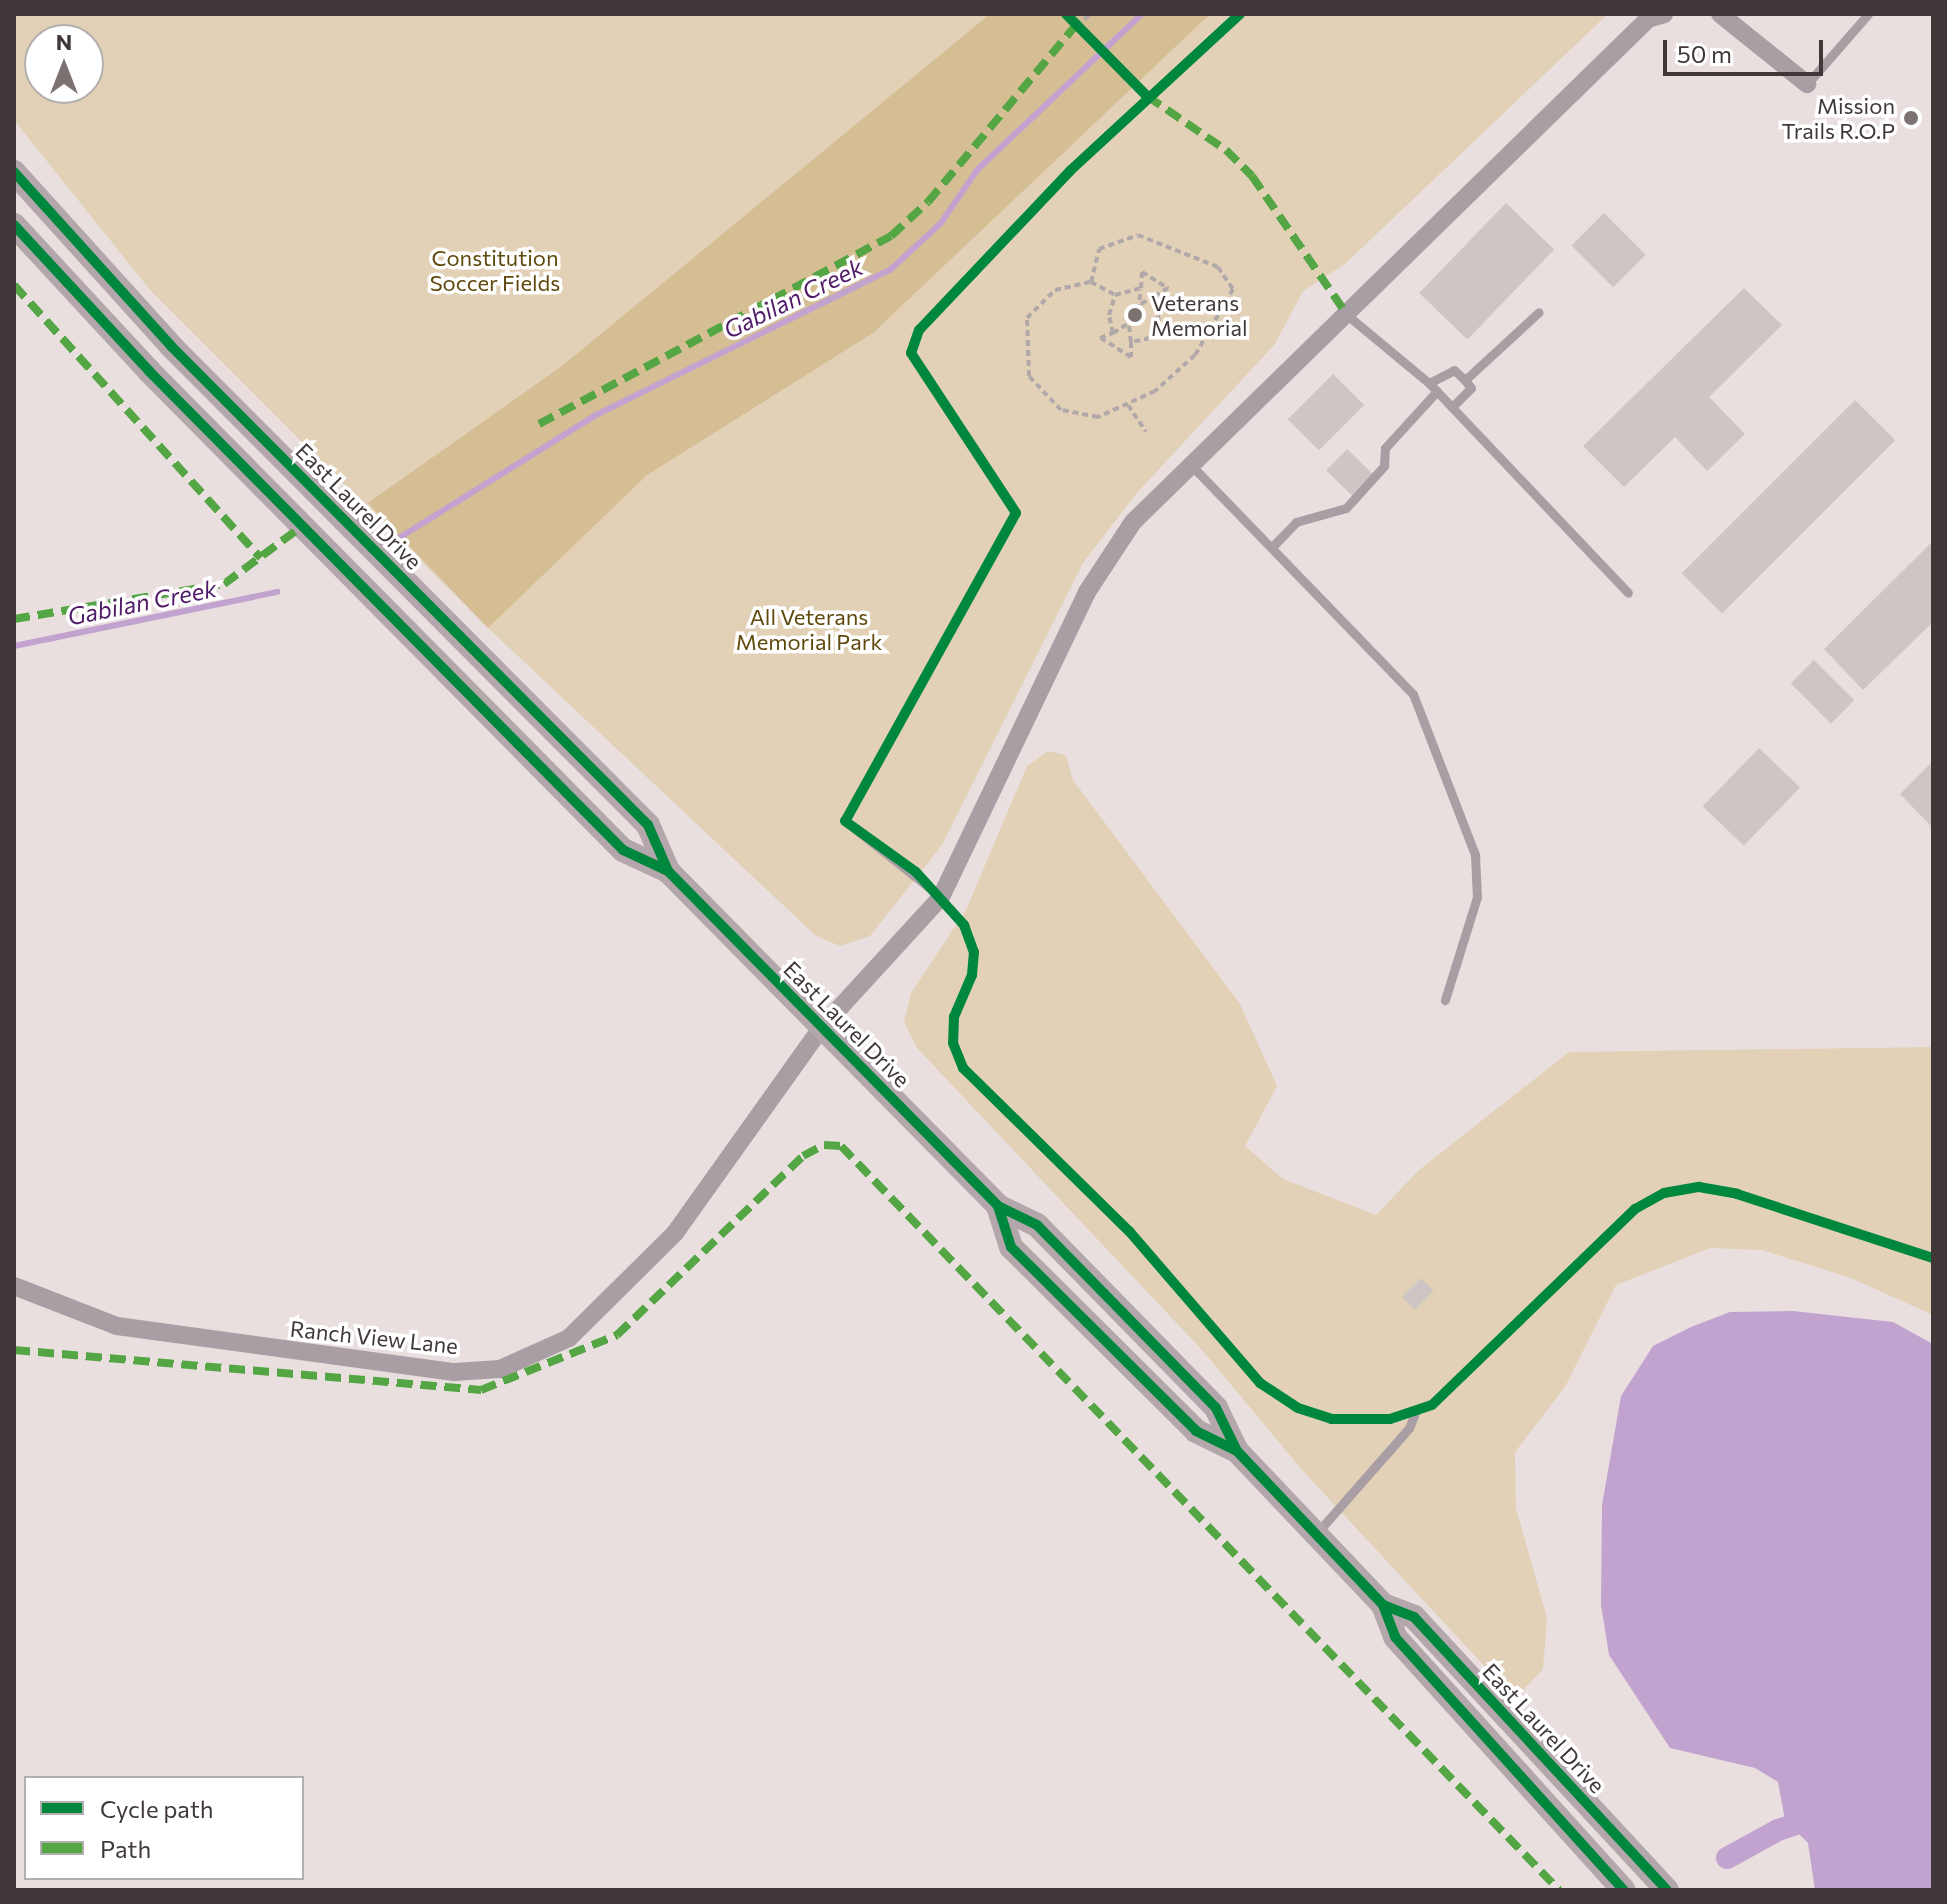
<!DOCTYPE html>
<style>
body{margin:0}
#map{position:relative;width:1947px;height:1904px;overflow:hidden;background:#eadfdf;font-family:Commissioner,sans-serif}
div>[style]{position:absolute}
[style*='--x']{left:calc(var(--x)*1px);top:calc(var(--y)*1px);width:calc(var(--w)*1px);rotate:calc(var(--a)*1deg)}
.green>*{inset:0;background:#e2d1b7}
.forest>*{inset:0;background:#d5bd94}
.water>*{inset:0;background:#c2a3d0}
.stream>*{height:6px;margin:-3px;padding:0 3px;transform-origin:3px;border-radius:3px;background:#c2a3d0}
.canal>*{height:22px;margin:-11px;padding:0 11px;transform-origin:11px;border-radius:11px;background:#c2a3d0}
.building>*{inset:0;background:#cec6c5;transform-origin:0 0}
.path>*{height:4px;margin-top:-2px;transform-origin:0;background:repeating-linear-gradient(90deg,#b1a8aa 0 6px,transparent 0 10px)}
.path>.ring{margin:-2px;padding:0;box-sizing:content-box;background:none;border:4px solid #b1a8aa;border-radius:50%}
.lane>*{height:9px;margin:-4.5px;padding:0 4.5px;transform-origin:4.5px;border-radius:4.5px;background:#a99ea4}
.street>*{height:18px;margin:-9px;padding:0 9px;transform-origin:9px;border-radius:9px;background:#a99ea4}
.secondary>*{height:24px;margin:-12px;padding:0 12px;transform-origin:12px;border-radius:12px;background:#b3a7ab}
.quiet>*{height:8px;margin-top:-4px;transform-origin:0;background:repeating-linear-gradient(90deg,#54a645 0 16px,transparent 0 24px)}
.cycleway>*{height:10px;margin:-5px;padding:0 5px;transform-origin:5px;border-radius:5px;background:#00873e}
.dots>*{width:22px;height:22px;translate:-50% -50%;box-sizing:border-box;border:4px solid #fff;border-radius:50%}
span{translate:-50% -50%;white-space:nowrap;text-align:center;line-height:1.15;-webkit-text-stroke:7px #fff;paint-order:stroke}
.poi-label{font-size:22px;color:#403838}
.right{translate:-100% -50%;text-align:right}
.left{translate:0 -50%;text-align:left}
.park-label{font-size:22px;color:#5f490c}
.street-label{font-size:22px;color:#403838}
.water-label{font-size:24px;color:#4f1b69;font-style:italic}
.frame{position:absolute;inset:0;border:16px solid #403838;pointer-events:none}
.legend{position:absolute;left:24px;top:1776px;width:280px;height:104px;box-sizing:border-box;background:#fff;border:2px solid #b3afaf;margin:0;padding:10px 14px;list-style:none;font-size:24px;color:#403838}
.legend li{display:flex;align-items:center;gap:16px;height:40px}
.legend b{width:40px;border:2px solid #b3afaf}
.north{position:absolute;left:24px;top:24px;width:80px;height:80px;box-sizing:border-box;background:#fff;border:2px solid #b3afaf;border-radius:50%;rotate:0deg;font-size:22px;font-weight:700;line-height:32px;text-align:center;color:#403838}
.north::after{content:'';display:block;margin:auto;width:28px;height:36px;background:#7c7272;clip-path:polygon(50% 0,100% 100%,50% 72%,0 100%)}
.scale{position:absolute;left:1663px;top:40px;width:160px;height:36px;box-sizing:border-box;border:4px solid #403838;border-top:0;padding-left:10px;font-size:24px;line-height:28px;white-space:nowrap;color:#403838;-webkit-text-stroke:6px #fff;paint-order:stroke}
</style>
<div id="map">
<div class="green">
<i style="clip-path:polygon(evenodd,14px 14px,1608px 14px,1345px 264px,1303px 291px,1275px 344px,1136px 494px,1083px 563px,942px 845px,870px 936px,840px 946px,816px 936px,488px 628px,150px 290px,14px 120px,14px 14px,40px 40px,88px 40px,88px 88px,40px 88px,40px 40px)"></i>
<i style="clip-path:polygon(1048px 751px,1066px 755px,1073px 780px,1240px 1004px,1277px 1086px,1245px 1146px,1283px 1179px,1376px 1215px,1419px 1170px,1569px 1052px,1933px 1047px,1933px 1315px,1851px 1278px,1762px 1250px,1710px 1248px,1616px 1285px,1565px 1387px,1515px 1452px,1516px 1508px,1547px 1618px,1543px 1669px,1515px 1699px,1303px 1471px,1203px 1351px,917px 1048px,904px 1022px,911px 993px,966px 910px,1027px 766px)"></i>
</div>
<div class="forest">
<i style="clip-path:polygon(990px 14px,1210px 14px,873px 333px,647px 475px,488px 628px,368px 503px,562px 366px)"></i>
</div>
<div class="water">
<i style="clip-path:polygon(1793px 1311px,1893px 1322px,1933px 1344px,1933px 1890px,1815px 1890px,1808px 1843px,1785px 1820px,1778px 1782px,1755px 1768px,1670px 1748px,1609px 1655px,1601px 1605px,1602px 1505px,1621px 1396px,1653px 1346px,1691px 1327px,1730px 1312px)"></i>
</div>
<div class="stream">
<i style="--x:399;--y:538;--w:230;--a:-32"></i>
<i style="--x:594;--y:416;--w:330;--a:-26.3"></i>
<i style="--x:890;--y:270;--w:69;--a:-42.7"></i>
<i style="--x:941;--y:223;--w:64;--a:-55.8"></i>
<i style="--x:977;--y:170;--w:227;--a:-43.4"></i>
<i style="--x:14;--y:646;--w:269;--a:-11.6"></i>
</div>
<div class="canal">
<i style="--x:1727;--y:1858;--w:58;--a:-28.8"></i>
<i style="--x:1778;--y:1830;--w:23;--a:-18"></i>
<i style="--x:1800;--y:1823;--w:18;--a:9"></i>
</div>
<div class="building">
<i style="left:1506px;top:203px;width:67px;height:125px;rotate:44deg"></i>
<i style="left:1604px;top:213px;width:59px;height:46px;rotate:45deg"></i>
<i style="clip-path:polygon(1744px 288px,1782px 325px,1709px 397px,1745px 434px,1707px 471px,1675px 437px,1624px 487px,1583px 446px)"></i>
<i style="left:1333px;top:374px;width:44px;height:64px;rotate:45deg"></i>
<i style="left:1855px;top:400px;width:57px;height:245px;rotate:45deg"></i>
<i style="left:1347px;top:449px;width:37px;height:30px;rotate:44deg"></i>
<i style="clip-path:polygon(1933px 541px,1933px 622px,1863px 690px,1824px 649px)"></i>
<i style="left:1814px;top:660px;width:57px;height:33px;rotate:45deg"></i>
<i style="left:1759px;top:748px;width:57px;height:81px;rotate:44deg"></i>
<i style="clip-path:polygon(1933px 761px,1933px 828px,1900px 794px)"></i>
<i style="left:1421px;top:1278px;width:18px;height:27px;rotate:45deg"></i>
</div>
<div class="path">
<i style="--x:1076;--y:25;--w:19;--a:-36"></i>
<i style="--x:1142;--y:272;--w:31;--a:32"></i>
<i style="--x:1168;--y:288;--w:16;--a:150"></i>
<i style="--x:1154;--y:296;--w:31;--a:79"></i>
<i style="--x:1160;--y:326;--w:16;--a:130"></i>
<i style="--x:1150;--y:338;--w:19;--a:168"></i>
<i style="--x:1131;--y:342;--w:15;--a:90"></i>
<i style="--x:1131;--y:357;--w:36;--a:-148"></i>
<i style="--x:1100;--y:338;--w:14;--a:-21"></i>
<i style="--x:1113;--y:333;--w:18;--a:-103"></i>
<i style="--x:1109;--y:315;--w:21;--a:-73"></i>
<i style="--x:1115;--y:295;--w:27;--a:-15"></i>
<i style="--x:1141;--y:288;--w:16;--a:-86"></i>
<i style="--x:1091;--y:282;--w:34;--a:-76"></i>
<i style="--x:1099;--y:249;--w:41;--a:-19.7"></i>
<i style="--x:1138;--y:235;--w:86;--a:21.8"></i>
<i style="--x:1218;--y:267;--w:27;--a:56"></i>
<i style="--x:1233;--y:289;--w:76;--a:119.9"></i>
<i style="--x:1195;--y:355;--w:54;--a:138"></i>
<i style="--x:1155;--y:391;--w:63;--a:155.5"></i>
<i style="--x:1098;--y:417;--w:38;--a:-169"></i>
<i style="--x:1061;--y:410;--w:47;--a:-133.3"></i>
<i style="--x:1029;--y:376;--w:58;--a:-92"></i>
<i style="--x:1027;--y:318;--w:40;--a:-45"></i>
<i style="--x:1055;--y:290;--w:37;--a:-13"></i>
<i style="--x:1091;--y:282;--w:27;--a:28"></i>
<i style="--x:1141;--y:304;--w:15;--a:-32"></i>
<i style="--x:1138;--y:310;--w:21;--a:-82"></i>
<i class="ring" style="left:1131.5px;top:310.5px;width:7px;height:7px"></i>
<i style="--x:1129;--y:326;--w:16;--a:83"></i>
<i style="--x:1113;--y:333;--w:25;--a:-32"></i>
<i style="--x:1128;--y:405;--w:32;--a:56"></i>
</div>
<div class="lane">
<i style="--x:1807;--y:84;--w:93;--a:-48.9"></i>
<i style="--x:1347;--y:315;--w:107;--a:39.7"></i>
<i style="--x:1429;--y:383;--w:289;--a:46.5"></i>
<i style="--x:1465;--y:380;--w:100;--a:-42.6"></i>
<i style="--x:1429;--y:383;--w:28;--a:-27"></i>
<i style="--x:1454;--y:370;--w:15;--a:42"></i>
<i style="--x:1465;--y:380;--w:10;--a:53"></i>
<i style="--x:1471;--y:388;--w:27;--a:135"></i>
<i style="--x:1190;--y:464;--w:320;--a:45.9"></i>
<i style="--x:1413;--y:694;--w:173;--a:68.9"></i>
<i style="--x:1475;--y:855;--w:42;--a:87.3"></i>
<i style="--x:1477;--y:897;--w:108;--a:107.3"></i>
<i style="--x:1273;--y:546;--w:33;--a:-46"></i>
<i style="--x:1296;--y:522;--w:52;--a:-15.6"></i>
<i style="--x:1346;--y:508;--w:57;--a:-47.9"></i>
<i style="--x:1384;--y:466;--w:18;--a:-87"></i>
<i style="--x:1385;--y:448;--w:77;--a:-47.6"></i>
<i style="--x:845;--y:821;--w:122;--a:38.4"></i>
<i style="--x:1316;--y:1534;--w:141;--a:-48.7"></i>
<i style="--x:1409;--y:1428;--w:16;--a:-68"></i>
</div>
<div class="street">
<i style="--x:1720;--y:14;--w:112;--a:38.8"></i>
<i style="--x:14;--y:1286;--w:110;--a:21.2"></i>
<i style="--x:117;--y:1326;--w:340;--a:7.8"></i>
<i style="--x:454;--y:1372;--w:46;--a:-3.7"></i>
<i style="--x:500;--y:1369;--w:76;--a:-24.2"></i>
<i style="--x:569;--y:1338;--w:149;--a:-44.7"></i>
<i style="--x:675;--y:1233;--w:253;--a:-54.5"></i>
<i style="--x:822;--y:1027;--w:176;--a:-47.5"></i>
<i style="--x:941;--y:897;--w:338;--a:-64.4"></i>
<i style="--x:1087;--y:592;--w:84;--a:-56.7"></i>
<i style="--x:1133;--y:522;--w:720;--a:-44.32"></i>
<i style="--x:1648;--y:19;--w:17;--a:-17"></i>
</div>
<div class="secondary">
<i style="--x:14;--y:172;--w:234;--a:47.9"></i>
<i style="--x:171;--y:346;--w:676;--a:45.12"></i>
<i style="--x:648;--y:825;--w:50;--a:66.5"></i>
<i style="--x:14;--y:225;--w:199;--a:47.2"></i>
<i style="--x:149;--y:371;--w:674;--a:45.3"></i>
<i style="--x:623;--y:850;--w:50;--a:25"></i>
<i style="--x:668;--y:871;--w:470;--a:45.4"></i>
<i style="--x:998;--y:1206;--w:43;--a:26"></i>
<i style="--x:1037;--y:1225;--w:256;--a:45.6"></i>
<i style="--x:1216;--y:1408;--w:48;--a:64"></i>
<i style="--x:1237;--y:1451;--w:212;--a:46.5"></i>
<i style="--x:1383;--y:1605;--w:34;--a:69"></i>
<i style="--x:1395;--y:1637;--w:341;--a:47.9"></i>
<i style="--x:998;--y:1206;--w:43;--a:72.4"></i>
<i style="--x:1011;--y:1247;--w:261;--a:44.8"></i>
<i style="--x:1196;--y:1431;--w:46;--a:26"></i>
<i style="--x:1383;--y:1605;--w:33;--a:21"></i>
<i style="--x:1414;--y:1617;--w:372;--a:47.2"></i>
</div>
<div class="quiet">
<i style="--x:1147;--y:96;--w:96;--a:34.4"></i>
<i style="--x:1226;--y:150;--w:37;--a:45"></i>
<i style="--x:1252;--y:176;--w:168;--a:55.6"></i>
<i style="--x:14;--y:285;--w:368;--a:47.9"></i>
<i style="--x:539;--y:424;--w:399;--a:-28.1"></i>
<i style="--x:891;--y:236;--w:50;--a:-42.6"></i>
<i style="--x:928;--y:202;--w:231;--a:-50.1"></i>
<i style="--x:14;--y:619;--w:213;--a:-9.5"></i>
<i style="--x:224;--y:584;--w:97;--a:-36.6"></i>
<i style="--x:14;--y:1350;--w:469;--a:4.9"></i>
<i style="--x:481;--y:1390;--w:147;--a:-22"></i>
<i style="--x:617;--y:1335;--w:258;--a:-43.9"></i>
<i style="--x:803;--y:1156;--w:24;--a:-28"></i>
<i style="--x:824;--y:1145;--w:17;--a:3"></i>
<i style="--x:841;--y:1146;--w:1034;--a:46.02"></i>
</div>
<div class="cycleway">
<i style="--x:1066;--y:14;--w:115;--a:45.4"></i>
<i style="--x:1240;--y:14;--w:231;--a:137.3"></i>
<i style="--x:1070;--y:171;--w:219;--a:133.5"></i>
<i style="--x:919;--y:330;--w:24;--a:109"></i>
<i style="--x:911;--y:353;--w:191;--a:56.7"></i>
<i style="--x:1016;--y:513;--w:352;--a:119"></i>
<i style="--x:845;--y:821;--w:87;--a:35.7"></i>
<i style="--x:916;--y:872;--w:72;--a:47.8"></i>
<i style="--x:964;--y:925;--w:29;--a:70"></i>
<i style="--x:974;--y:952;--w:23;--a:95"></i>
<i style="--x:972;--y:975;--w:46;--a:113.2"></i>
<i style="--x:954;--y:1017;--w:26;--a:92"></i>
<i style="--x:953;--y:1043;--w:27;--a:68"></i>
<i style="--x:963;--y:1068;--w:233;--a:44.5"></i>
<i style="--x:1129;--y:1231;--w:201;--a:49.2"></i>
<i style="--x:1260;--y:1383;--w:45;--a:33.3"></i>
<i style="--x:1298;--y:1408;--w:35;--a:18"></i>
<i style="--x:1331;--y:1419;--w:59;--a:0"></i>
<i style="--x:1390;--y:1419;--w:44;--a:-18.4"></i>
<i style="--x:1432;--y:1405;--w:282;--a:-44"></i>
<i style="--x:1635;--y:1209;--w:33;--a:-29"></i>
<i style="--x:1664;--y:1193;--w:36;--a:-10"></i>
<i style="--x:1699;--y:1187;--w:39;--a:10"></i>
<i style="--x:1737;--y:1194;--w:206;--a:18.1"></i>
<i style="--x:14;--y:172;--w:234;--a:47.9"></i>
<i style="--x:171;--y:346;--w:676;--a:45.12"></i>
<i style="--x:648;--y:825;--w:50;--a:66.5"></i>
<i style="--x:14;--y:225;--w:199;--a:47.2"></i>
<i style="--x:149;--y:371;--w:674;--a:45.3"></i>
<i style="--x:623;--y:850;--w:50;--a:25"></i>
<i style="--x:668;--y:871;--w:470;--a:45.4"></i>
<i style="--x:998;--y:1206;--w:43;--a:26"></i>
<i style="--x:1037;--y:1225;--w:256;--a:45.6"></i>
<i style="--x:1216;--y:1408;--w:48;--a:64"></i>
<i style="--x:1237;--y:1451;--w:212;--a:46.5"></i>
<i style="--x:1383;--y:1605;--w:34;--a:69"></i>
<i style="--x:1395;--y:1637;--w:341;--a:47.9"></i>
<i style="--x:998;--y:1206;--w:43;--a:72.4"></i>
<i style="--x:1011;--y:1247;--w:261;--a:44.8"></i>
<i style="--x:1196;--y:1431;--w:46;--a:26"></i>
<i style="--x:1383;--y:1605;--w:33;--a:21"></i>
<i style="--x:1414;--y:1617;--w:372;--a:47.2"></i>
</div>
<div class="dots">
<i style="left:1911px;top:118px;background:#7c7272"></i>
<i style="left:1135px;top:315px;background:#7c7272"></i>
</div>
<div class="poi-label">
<span class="right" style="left:1895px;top:118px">Mission<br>Trails R.O.P</span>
<span class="left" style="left:1151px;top:315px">Veterans<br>Memorial</span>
</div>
<div class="park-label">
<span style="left:495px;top:270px">Constitution<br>Soccer Fields</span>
<span style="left:809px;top:629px">All Veterans<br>Memorial Park</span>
</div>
<div class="street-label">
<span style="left:359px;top:506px;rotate:45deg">East Laurel Drive</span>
<span style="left:847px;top:1024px;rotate:45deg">East Laurel Drive</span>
<span style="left:374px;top:1337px;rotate:6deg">Ranch View Lane</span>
<span style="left:1544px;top:1728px;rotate:47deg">East Laurel Drive</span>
</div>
<div class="water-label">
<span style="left:793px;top:298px;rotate:-26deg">Gabilan Creek</span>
<span style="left:142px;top:602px;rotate:-11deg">Gabilan Creek</span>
</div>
<div class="frame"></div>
<ul class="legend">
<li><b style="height:10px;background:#00873e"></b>Cycle path</li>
<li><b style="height:10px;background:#54a645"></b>Path</li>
</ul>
<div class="north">N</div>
<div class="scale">50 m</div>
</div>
